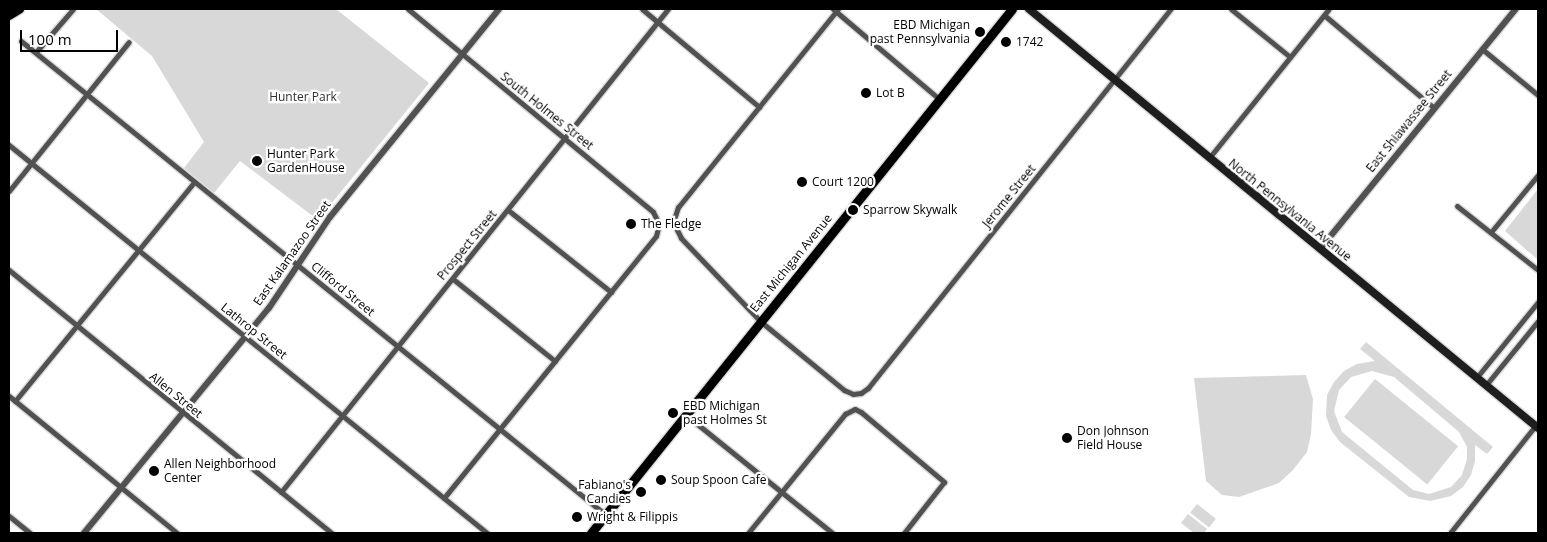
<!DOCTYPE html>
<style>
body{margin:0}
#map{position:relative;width:1547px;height:542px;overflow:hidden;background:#fff;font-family:"Open Sans",sans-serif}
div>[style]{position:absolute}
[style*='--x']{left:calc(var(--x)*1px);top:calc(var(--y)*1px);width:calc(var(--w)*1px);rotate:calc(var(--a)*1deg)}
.green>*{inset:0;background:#d8d8d8;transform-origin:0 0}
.roads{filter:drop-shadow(1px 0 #dbdbdb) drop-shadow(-1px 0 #dbdbdb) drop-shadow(0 1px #dbdbdb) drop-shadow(0 -1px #dbdbdb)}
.minor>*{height:5px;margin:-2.5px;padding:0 2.5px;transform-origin:2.5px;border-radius:2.5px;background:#515151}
.tertiary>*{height:6px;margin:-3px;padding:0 3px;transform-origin:3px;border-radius:3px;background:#515151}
.secondary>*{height:8px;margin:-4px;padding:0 4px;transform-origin:4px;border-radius:4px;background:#1e1e1e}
.primary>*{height:9px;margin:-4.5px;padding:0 4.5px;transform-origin:4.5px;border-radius:4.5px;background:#000}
.motorway>*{height:10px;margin:-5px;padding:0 5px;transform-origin:5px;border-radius:5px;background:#000}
.dots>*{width:14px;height:14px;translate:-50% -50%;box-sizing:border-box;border:2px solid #fff;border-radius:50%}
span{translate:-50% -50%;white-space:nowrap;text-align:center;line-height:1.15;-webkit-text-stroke:4.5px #fff;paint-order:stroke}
.poi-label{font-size:12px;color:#000}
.right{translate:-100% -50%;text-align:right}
.left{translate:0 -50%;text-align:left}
.park-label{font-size:12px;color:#2f2f2f}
.street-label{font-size:12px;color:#000}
.frame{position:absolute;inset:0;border:10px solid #000;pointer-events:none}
.scale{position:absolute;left:20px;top:30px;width:98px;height:22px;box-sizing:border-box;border:2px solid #000;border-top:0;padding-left:6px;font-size:15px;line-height:18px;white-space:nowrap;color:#000;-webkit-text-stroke:4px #fff;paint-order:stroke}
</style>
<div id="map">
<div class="green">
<i style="clip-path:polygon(96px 9px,336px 9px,429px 83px,318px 220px,240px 161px,214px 193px,184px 168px,204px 142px,152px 56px)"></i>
<i style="clip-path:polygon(1538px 189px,1538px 260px,1505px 231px)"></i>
<i style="clip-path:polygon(evenodd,1366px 342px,1493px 447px,1487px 454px,1475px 445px,1475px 461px,1471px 475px,1463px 487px,1451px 496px,1430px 501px,1409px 497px,1340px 442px,1331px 430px,1326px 416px,1327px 395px,1334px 382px,1344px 371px,1357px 364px,1375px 361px,1360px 349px,1366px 342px,1372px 371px,1394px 377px,1459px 432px,1467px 447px,1467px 459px,1462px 475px,1451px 487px,1429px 494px,1413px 490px,1342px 432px,1334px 411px,1339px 390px,1351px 377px,1372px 371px)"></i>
<i style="clip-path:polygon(1306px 375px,1313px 399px,1311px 434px,1307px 452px,1293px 470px,1279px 483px,1239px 497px,1222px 495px,1206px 481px,1194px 378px)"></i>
<i style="left:1375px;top:379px;width:107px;height:49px;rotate:39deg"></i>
<i style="left:1197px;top:504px;width:24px;height:11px;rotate:38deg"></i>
<i style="clip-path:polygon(1188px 514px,1207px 529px,1204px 533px,1194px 533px,1181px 523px)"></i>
</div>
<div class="roads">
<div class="minor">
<i style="--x:408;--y:9;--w:318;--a:39.6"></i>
<i style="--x:653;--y:212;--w:13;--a:63"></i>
<i style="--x:659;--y:224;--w:12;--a:104"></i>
<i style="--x:656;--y:236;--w:337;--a:129"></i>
<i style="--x:642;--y:9;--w:153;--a:39.9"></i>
<i style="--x:833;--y:9;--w:139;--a:40.3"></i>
<i style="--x:838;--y:9;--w:255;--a:128.9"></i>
<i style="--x:678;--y:207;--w:16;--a:108"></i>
<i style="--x:673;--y:222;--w:18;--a:63"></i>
<i style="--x:681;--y:238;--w:115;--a:46.4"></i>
<i style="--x:760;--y:321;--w:109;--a:39.4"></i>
<i style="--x:844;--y:390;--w:10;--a:24"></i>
<i style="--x:853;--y:394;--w:8;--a:-7"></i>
<i style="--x:861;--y:393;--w:9;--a:-36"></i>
<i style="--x:868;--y:388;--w:485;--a:-51.4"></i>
<i style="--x:1231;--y:9;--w:76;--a:39.1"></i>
<i style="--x:1324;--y:15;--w:144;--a:40.2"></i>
<i style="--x:21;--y:41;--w:753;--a:39.02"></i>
<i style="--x:1482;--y:49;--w:72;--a:39.4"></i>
<i style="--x:36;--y:52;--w:57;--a:-49.3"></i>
<i style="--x:9;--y:145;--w:616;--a:39.07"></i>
<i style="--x:1209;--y:158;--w:191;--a:-51.2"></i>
<i style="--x:9;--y:191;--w:191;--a:-51.2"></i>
<i style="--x:1457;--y:206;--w:103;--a:38.3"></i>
<i style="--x:508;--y:210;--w:132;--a:38.5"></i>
<i style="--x:1491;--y:232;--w:74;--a:-50.5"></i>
<i style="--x:9;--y:270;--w:417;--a:39.2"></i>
<i style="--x:453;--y:279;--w:131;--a:38.8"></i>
<i style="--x:1477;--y:377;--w:97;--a:-50.9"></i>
<i style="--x:1486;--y:385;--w:82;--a:-50.9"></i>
<i style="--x:9;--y:396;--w:217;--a:39.2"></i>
<i style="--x:15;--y:401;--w:283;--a:-50.7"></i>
<i style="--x:686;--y:415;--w:188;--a:38.9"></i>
<i style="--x:281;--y:492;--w:619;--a:-51.3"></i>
<i style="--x:9;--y:516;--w:27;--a:39"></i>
<i style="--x:748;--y:533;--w:154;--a:-50.8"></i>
<i style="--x:845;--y:414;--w:11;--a:-27"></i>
<i style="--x:855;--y:409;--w:7;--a:27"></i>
<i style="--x:861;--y:412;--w:109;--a:40.1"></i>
<i style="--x:944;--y:482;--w:65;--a:128.1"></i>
<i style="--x:1450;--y:533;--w:137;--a:-51.5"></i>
</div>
<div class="tertiary">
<i style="--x:1320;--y:249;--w:310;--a:-50.8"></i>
<i style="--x:84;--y:533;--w:291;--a:-50.6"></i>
<i style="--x:269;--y:308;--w:110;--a:-56.2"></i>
<i style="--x:330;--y:217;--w:268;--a:-50.9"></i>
</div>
<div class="secondary">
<i style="--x:1029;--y:9;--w:659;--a:39.46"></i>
</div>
<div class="primary">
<i style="--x:591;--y:533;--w:672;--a:-51.22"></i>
</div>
<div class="motorway">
<i style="--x:9;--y:15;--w:12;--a:-31"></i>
</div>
</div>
<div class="dots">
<i style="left:980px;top:32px;background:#000"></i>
<i style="left:1006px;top:42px;background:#000"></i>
<i style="left:866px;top:93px;background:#000"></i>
<i style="left:257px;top:161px;background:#000"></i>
<i style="left:802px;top:182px;background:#000"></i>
<i style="left:853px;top:210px;background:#000"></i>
<i style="left:631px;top:224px;background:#000"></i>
<i style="left:673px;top:413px;background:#000"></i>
<i style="left:1067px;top:438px;background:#000"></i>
<i style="left:154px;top:471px;background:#000"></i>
<i style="left:661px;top:480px;background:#000"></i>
<i style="left:641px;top:492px;background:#000"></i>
<i style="left:577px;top:517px;background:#000"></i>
</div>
<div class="poi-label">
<span class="right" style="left:970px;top:32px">EBD Michigan<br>past Pennsylvania</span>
<span class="left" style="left:1016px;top:42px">1742</span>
<span class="left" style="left:876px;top:93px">Lot B</span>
<span class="left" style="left:267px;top:161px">Hunter Park<br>GardenHouse</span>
<span class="left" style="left:812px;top:182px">Court 1200</span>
<span class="left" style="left:863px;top:210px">Sparrow Skywalk</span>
<span class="left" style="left:641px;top:224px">The Fledge</span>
<span class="left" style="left:683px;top:413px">EBD Michigan<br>past Holmes St</span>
<span class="left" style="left:1077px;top:438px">Don Johnson<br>Field House</span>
<span class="left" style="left:164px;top:471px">Allen Neighborhood<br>Center</span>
<span class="left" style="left:671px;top:480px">Soup Spoon Cafe</span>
<span class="right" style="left:631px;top:492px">Fabiano's<br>Candies</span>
<span class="left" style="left:587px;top:517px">Wright &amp; Filippis</span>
</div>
<div class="park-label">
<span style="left:303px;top:97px">Hunter Park</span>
</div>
<div class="street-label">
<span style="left:547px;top:111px;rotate:39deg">South Holmes Street</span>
<span style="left:1409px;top:121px;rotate:-51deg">East Shiawassee Street</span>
<span style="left:1009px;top:196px;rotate:-51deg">Jerome Street</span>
<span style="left:1290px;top:210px;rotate:39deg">North Pennsylvania Avenue</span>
<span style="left:467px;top:245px;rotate:-51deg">Prospect Street</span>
<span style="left:292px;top:253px;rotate:-55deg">East Kalamazoo Street</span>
<span style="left:791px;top:263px;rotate:-51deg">East Michigan Avenue</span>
<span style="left:343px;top:289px;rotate:39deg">Clifford Street</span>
<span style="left:254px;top:331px;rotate:39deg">Lathrop Street</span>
<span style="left:176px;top:395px;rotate:39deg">Allen Street</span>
</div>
<div class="frame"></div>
<div class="scale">100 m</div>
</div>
